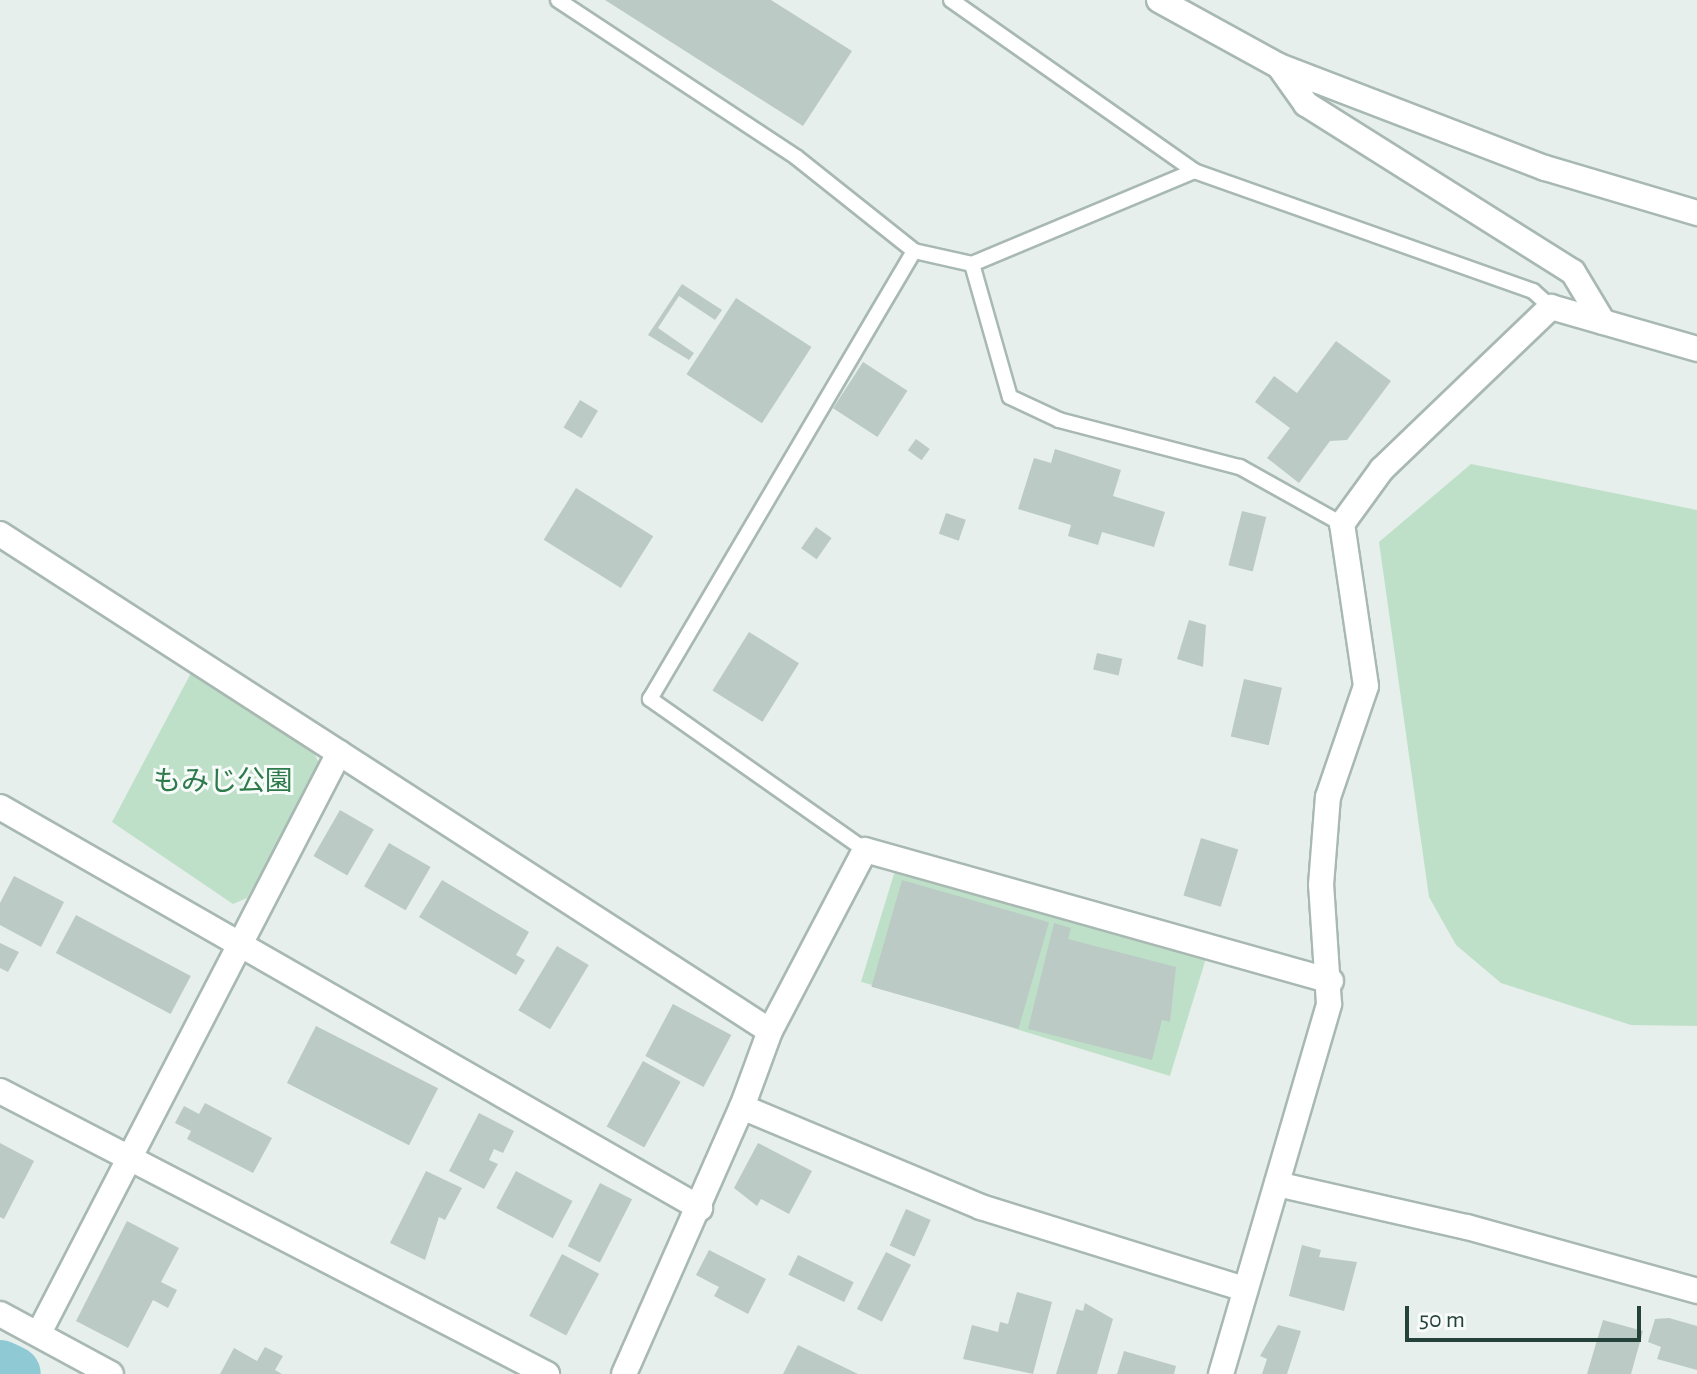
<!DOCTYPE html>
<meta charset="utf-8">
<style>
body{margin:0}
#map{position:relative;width:1697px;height:1374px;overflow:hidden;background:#e6efeb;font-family:"Alegreya Sans","Noto Sans JP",sans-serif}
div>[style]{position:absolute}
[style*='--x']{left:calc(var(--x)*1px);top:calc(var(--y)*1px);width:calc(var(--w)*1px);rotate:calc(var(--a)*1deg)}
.green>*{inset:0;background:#bfe0c8;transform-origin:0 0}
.river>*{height:56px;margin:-28px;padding:0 28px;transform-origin:28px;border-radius:28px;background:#8ec9d4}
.building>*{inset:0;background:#bbcac4;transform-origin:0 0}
.roads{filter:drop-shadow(2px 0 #a8b8b2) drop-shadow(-2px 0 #a8b8b2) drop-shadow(0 2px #a8b8b2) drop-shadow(0 -2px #a8b8b2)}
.lane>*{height:14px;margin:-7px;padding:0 7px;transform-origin:7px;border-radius:7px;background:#fff}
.street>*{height:24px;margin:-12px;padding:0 12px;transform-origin:12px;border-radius:12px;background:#fff}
.secondary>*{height:24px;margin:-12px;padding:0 12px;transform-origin:12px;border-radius:12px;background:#fff}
span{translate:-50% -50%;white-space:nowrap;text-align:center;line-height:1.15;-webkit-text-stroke:6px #f7fbf9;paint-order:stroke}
.park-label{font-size:28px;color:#2d7a4b}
.scale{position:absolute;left:1405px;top:1306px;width:236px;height:36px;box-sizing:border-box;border:4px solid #24423a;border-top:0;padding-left:10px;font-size:24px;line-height:28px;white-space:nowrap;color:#24423a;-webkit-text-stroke:6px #f7fbf9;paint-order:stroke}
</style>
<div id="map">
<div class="green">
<i style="clip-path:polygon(1471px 464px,1697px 510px,1697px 1026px,1631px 1025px,1501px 983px,1456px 945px,1429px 897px,1379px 542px)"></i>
<i style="clip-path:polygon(191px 673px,310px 744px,321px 768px,247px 898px,233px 904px,112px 822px)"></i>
<i style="left:897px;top:864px;width:323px;height:123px;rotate:17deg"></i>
</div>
<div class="river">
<i style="--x:0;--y:1368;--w:14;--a:25"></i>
</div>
<div class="building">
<i style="clip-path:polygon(605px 0,771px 0,852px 51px,803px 126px)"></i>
<i style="clip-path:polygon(682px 284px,722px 310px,715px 320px,679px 296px,658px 328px,694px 353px,689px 360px,648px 335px)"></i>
<i style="left:736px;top:298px;width:90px;height:91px;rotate:33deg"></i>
<i style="clip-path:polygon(1336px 341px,1391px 381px,1347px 440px,1330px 441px,1299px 483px,1267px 458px,1290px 428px,1255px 402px,1274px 376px,1297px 393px)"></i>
<i style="left:863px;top:362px;width:53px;height:55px;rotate:33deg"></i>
<i style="left:580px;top:400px;width:21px;height:32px;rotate:31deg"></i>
<i style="left:916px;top:439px;width:17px;height:14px;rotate:36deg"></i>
<i style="clip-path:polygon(1055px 449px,1121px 470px,1113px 496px,1165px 512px,1154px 547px,1102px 532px,1098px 545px,1068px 536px,1071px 525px,1018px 509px,1034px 458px,1051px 463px)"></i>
<i style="left:576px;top:488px;width:91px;height:61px;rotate:32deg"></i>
<i style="left:1242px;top:511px;width:25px;height:56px;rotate:14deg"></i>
<i style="left:946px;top:513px;width:21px;height:22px;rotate:19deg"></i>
<i style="left:816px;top:527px;width:19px;height:26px;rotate:35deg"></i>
<i style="clip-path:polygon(1189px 620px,1206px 625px,1203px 667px,1177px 659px)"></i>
<i style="left:749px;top:632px;width:59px;height:69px;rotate:32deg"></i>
<i style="left:1097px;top:653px;width:26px;height:17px;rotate:13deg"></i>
<i style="left:1244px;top:679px;width:39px;height:59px;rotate:13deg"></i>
<i style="left:340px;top:810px;width:39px;height:53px;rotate:30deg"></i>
<i style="left:1201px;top:838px;width:39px;height:60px;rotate:17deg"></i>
<i style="left:389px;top:843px;width:48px;height:50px;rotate:30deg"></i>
<i style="clip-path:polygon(14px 876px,64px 902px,41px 947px,0 925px,0 903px)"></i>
<i style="clip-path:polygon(442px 880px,529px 932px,516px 955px,525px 960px,516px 975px,419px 917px)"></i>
<i style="left:902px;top:880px;width:153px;height:111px;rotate:16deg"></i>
<i style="left:76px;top:915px;width:130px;height:43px;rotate:28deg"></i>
<i style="clip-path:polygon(1054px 923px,1071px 928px,1068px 939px,1176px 967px,1170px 1022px,1162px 1020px,1152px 1060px,1028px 1029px)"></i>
<i style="clip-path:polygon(0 943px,19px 952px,8px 972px,0 968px)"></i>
<i style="left:557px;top:946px;width:37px;height:75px;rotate:31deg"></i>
<i style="left:673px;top:1004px;width:66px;height:59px;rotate:28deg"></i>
<i style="left:316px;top:1026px;width:137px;height:64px;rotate:27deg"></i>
<i style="left:643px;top:1061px;width:43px;height:75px;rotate:29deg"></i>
<i style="clip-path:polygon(205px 1103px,272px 1138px,253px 1173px,187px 1139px,191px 1131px,175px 1123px,184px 1106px,199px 1114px)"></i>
<i style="clip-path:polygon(479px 1113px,514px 1131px,503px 1153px,494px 1149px,489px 1160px,498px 1164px,484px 1189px,449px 1171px)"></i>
<i style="clip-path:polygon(0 1143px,34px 1161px,4px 1219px,0 1217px)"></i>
<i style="clip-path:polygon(758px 1143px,812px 1171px,789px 1214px,761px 1199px,757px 1206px,734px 1188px)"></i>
<i style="clip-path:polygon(426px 1171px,462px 1188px,445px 1220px,439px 1217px,425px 1260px,390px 1243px)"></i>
<i style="left:516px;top:1171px;width:64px;height:42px;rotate:28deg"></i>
<i style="left:600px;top:1183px;width:36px;height:71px;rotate:27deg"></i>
<i style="left:906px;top:1209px;width:27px;height:40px;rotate:24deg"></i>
<i style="clip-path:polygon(127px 1221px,179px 1248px,161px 1282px,177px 1290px,168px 1308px,153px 1300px,128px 1348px,76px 1321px)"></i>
<i style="clip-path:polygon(1302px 1245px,1321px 1250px,1319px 1257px,1357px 1262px,1344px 1311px,1289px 1296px)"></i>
<i style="clip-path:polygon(709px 1250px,766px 1279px,748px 1314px,714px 1296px,719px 1287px,696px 1275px)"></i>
<i style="left:886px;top:1252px;width:28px;height:64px;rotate:27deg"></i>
<i style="left:562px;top:1254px;width:42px;height:70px;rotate:28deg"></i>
<i style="left:798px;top:1255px;width:62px;height:22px;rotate:26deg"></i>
<i style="clip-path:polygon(1017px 1292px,1052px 1302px,1033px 1374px,963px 1359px,972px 1325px,998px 1332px,1000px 1322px,1008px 1324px)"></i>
<i style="clip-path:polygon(1085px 1303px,1113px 1319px,1097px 1374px,1056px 1374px,1076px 1309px,1083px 1311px)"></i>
<i style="clip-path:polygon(1669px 1318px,1697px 1326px,1697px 1370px,1657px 1359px,1661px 1347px,1648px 1342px,1655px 1319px)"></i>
<i style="clip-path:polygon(1603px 1320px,1643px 1331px,1631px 1374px,1587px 1374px)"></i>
<i style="clip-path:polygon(1278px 1325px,1301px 1331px,1287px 1374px,1262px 1374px,1267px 1359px,1260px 1356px)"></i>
<i style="clip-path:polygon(798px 1345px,858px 1374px,783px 1374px)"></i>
<i style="clip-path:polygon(265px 1347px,283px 1356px,275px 1370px,282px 1374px,220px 1374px,234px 1348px,257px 1361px)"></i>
<i style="clip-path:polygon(1124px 1351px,1176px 1366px,1174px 1374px,1117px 1374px)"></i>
</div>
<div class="roads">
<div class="lane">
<i style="--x:558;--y:0;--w:285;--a:33.4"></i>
<i style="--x:796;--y:157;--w:151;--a:38.5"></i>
<i style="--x:914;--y:251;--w:59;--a:12.6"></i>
<i style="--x:972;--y:264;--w:241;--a:-22.7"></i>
<i style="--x:951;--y:0;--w:297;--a:35.1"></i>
<i style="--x:1194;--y:171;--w:360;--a:19.5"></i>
<i style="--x:1533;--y:291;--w:24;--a:42"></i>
<i style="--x:972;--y:264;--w:138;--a:74.1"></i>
<i style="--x:1010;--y:397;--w:54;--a:25.1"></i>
<i style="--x:1059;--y:420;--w:187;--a:14.6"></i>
<i style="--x:1240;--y:467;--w:117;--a:29.2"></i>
<i style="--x:865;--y:850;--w:263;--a:-144.9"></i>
<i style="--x:650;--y:699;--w:520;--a:-59.49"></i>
</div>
<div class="street">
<i style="--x:1159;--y:0;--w:137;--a:28.8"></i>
<i style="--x:1279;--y:66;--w:285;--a:21"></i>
<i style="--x:1545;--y:168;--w:159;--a:16.5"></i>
<i style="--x:1279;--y:66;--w:47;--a:54.6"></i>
<i style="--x:1306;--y:104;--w:315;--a:32.2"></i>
<i style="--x:1573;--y:272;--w:58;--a:59"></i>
<i style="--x:0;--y:534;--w:916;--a:32.84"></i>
<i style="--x:0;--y:807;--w:807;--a:29.81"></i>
<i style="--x:742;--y:1107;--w:81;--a:-69.8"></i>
<i style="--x:770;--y:1031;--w:204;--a:-62.3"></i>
<i style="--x:865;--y:850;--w:484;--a:15.7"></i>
<i style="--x:1277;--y:1184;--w:195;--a:12.8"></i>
<i style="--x:1467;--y:1227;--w:239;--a:15.5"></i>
<i style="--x:0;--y:1314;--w:126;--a:28.4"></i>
<i style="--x:40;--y:1331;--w:651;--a:-62.65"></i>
<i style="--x:624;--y:1374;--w:292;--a:-66.2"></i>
<i style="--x:742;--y:1107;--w:259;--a:22.7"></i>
<i style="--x:981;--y:1207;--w:276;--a:17.3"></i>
<i style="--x:1221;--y:1374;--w:385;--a:-73.7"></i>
<i style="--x:1329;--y:1004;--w:119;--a:-93.8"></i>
<i style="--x:1321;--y:885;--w:88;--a:-85.5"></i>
<i style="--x:1328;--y:797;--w:117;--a:-71.1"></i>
<i style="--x:1366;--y:686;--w:164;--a:-98.4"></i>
<i style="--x:1342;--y:524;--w:68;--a:-54"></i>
<i style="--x:1382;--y:469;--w:234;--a:-43.8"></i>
</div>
<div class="secondary">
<i style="--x:1551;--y:307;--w:152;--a:16"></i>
<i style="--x:0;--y:1091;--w:616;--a:27.36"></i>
</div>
</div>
<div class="park-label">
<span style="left:223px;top:782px">もみじ公園</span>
</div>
<div class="scale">50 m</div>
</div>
